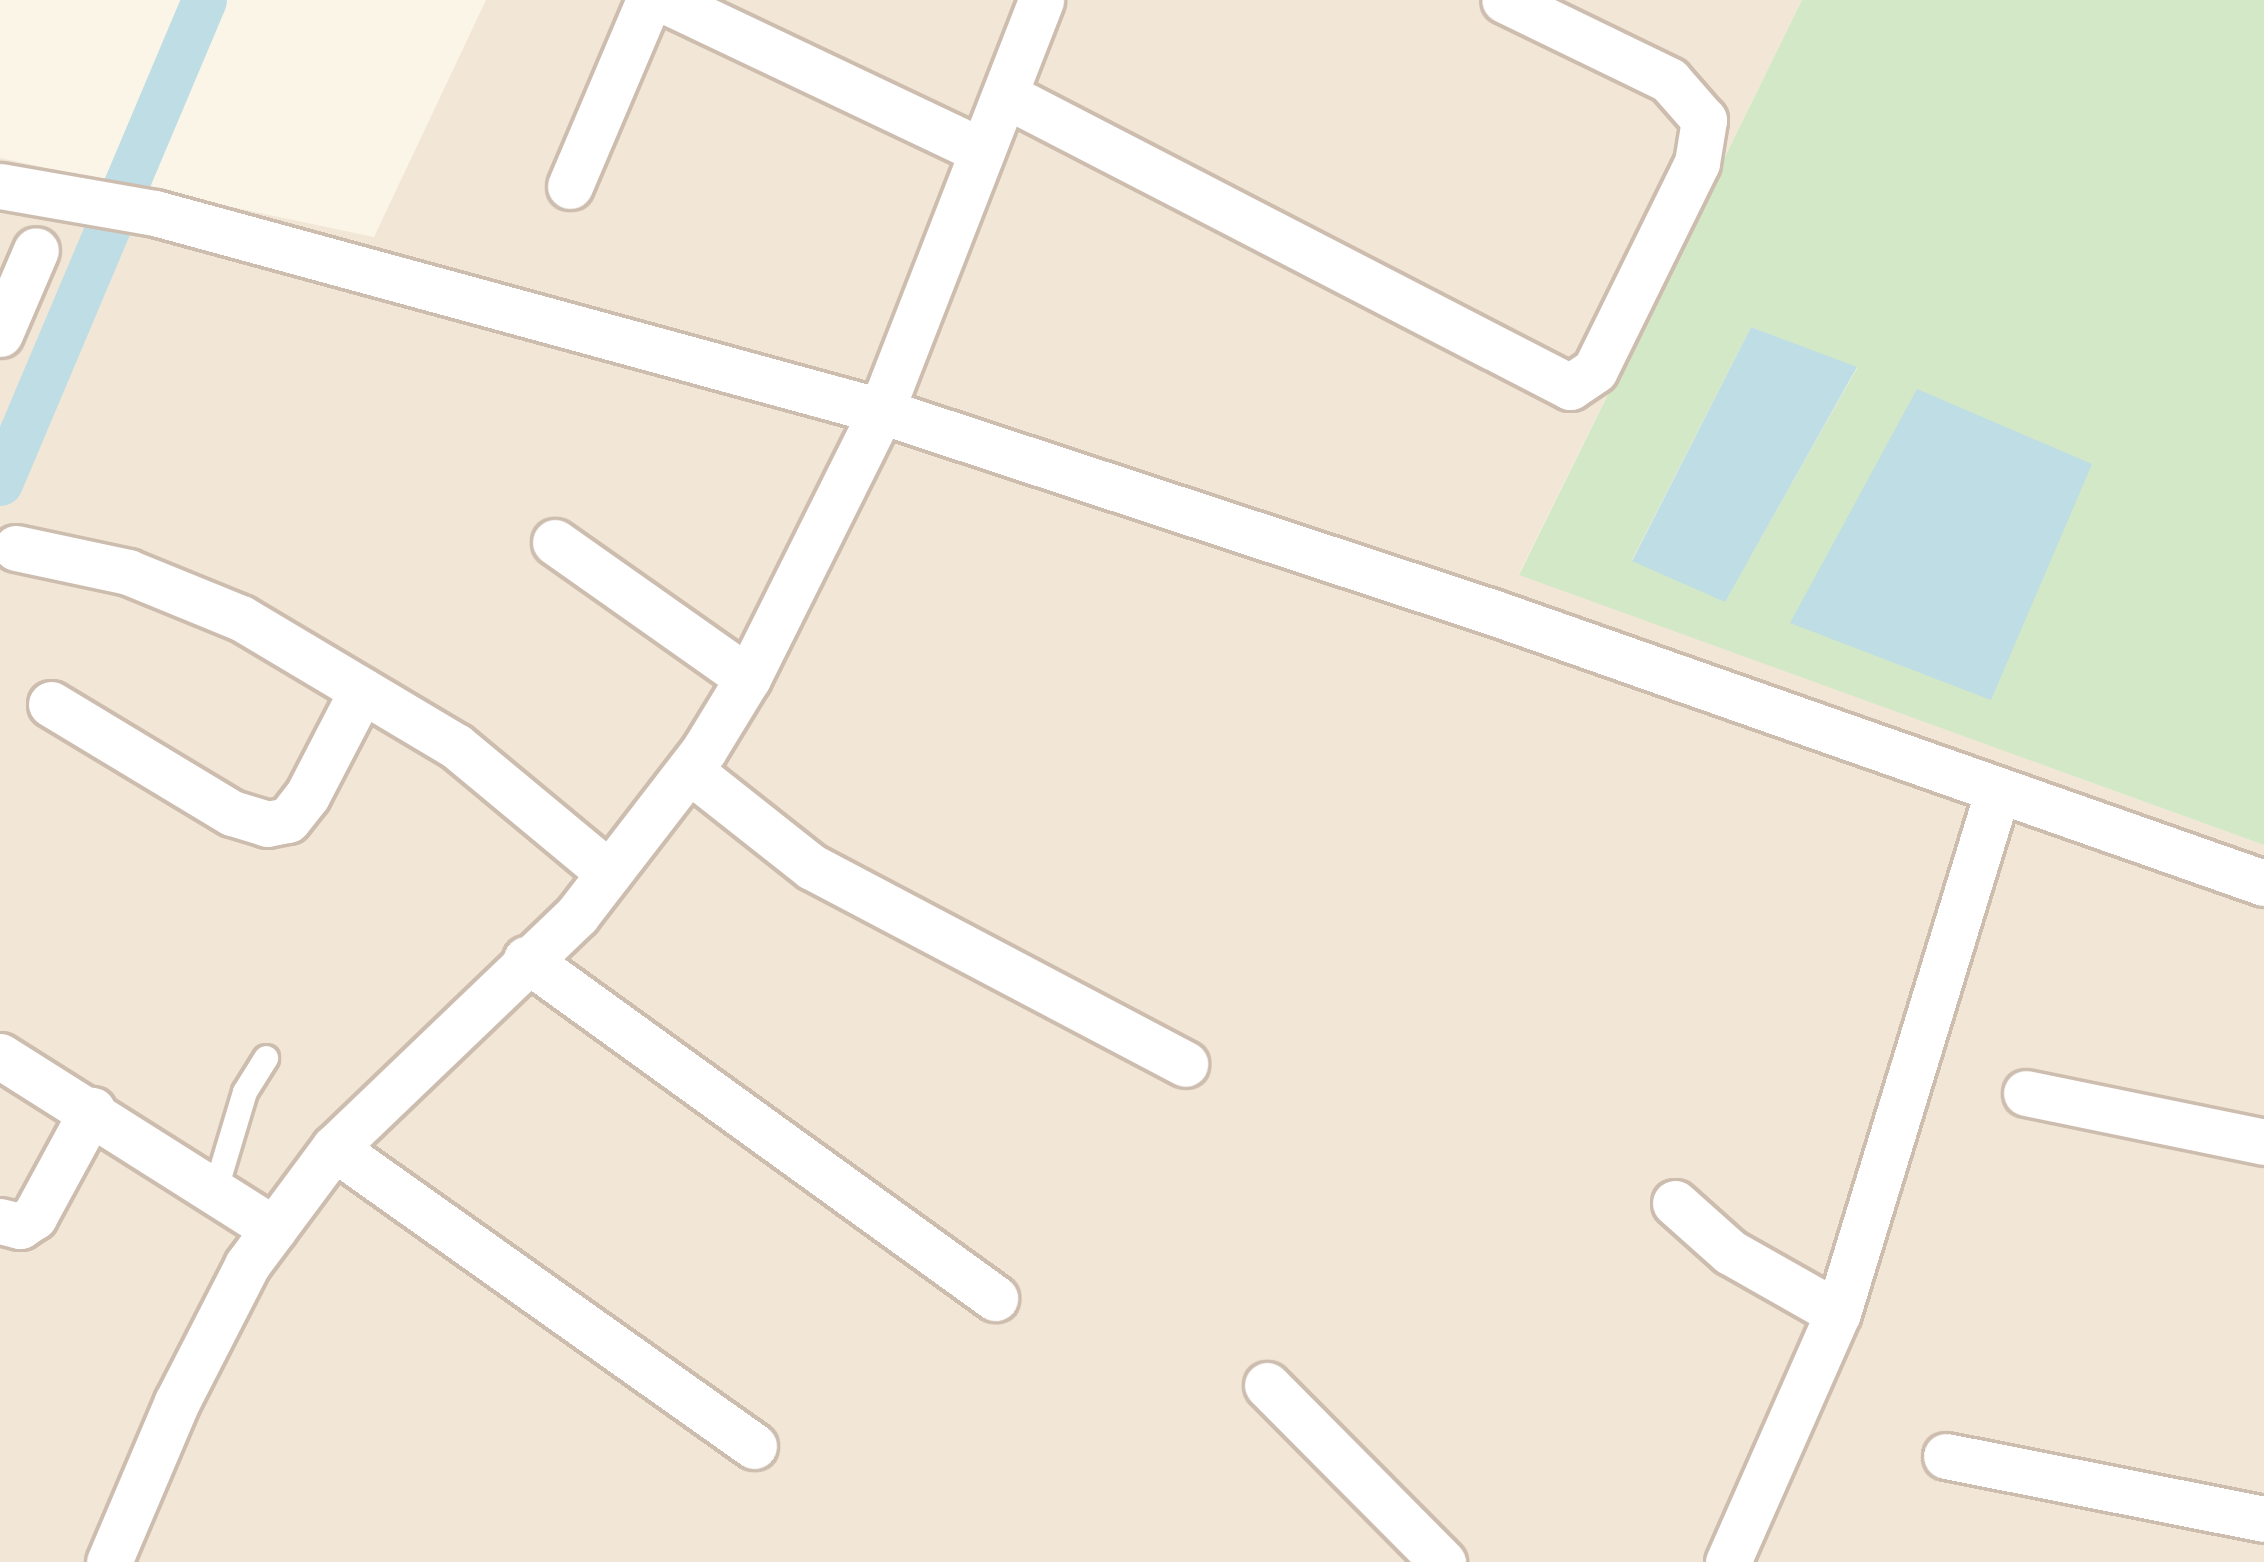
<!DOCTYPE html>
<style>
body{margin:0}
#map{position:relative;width:2264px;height:1562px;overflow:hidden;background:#fbf5e8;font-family:"Sofia Sans Condensed",sans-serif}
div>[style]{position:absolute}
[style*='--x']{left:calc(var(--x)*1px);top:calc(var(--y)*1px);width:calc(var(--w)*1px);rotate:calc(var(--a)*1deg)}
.residential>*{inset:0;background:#f2e7d7}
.green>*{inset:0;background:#d3e8c7}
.water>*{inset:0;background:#bedde4}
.canal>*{height:45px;margin:-22.5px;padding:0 22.5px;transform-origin:22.5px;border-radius:22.5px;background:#bedde4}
.roads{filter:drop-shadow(3px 0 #cdbdaf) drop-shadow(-3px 0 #cdbdaf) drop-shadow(0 3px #cdbdaf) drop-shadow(0 -3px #cdbdaf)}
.service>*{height:24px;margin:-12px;padding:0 12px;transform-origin:12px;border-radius:12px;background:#fff}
.minor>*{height:45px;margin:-22.5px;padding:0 22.5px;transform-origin:22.5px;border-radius:22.5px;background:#fff}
span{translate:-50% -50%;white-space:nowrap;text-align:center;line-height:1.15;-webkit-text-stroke:12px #fef8ef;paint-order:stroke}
</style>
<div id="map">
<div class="residential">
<i style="clip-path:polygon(486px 0,1802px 0,1519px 574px,2264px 845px,2264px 1562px,0 1562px,0 158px,374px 237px)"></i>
</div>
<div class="green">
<i style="clip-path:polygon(evenodd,1802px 0,2264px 0,2264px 845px,1519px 575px,1802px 0,1751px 327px,1857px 368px,1725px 601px,1632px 560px,1751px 327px)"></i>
</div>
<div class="water">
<i style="clip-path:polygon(1751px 327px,1857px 367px,1725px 602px,1632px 561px)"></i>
<i style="clip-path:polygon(1917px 389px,2092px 464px,1991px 700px,1790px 623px)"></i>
</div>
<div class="canal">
<i style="--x:0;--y:483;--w:524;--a:-67.1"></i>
</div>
<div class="roads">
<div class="service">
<i style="--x:215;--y:1192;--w:104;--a:-73.3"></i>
<i style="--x:245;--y:1092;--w:40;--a:-58"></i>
</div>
<div class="minor">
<i style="--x:664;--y:0;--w:352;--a:25.4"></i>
<i style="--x:1007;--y:96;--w:634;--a:27.33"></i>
<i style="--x:1570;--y:387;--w:30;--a:-34"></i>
<i style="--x:1595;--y:370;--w:231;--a:-63.8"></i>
<i style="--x:1697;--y:163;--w:44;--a:-80.8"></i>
<i style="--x:1704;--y:120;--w:53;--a:-131.2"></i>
<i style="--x:1669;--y:80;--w:183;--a:-154.1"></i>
<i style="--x:0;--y:186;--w:157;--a:9.9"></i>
<i style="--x:155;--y:213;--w:753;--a:15.26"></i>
<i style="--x:881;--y:411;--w:646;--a:18.21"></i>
<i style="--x:1495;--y:613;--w:815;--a:19.35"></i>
<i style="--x:570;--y:186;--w:202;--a:-67"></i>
<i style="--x:0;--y:334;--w:91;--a:-66.8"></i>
<i style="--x:555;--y:542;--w:236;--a:35.2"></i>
<i style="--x:16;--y:548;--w:115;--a:12.1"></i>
<i style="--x:128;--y:572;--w:122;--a:22.2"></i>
<i style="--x:241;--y:618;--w:250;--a:30.8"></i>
<i style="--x:456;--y:746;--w:199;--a:39.7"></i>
<i style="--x:51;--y:704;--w:211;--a:31.1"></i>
<i style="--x:232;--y:813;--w:37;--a:17"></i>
<i style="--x:267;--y:824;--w:21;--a:-11"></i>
<i style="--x:288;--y:820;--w:31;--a:-52"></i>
<i style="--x:307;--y:796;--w:119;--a:-62.6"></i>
<i style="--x:689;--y:770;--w:157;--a:38.3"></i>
<i style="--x:812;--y:867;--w:422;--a:27.8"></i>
<i style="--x:526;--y:959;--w:579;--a:35.86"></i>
<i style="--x:0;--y:1056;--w:324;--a:32.3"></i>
<i style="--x:2026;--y:1093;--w:243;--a:11.6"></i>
<i style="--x:334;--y:1148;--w:515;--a:35.36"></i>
<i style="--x:1675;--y:1203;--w:74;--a:41.7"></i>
<i style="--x:1730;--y:1252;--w:124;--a:29.5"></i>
<i style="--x:0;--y:1221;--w:21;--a:14"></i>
<i style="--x:20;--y:1226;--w:17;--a:-33"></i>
<i style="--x:34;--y:1217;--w:122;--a:-61.5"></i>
<i style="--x:1267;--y:1385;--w:250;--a:45.2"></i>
<i style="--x:1946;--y:1456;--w:324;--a:11.2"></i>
<i style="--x:109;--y:1562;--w:174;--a:-67"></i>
<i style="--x:177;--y:1402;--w:154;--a:-62.9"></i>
<i style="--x:247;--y:1265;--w:146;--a:-53.4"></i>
<i style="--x:334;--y:1148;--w:337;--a:-43.8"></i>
<i style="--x:577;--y:915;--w:208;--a:-52.4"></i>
<i style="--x:704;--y:750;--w:84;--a:-58.6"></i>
<i style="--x:748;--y:678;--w:298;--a:-63.5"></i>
<i style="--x:881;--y:411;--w:441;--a:-68.7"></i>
<i style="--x:1728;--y:1562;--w:272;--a:-66.2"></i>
<i style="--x:1838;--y:1313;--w:544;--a:-73"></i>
</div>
</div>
</div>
